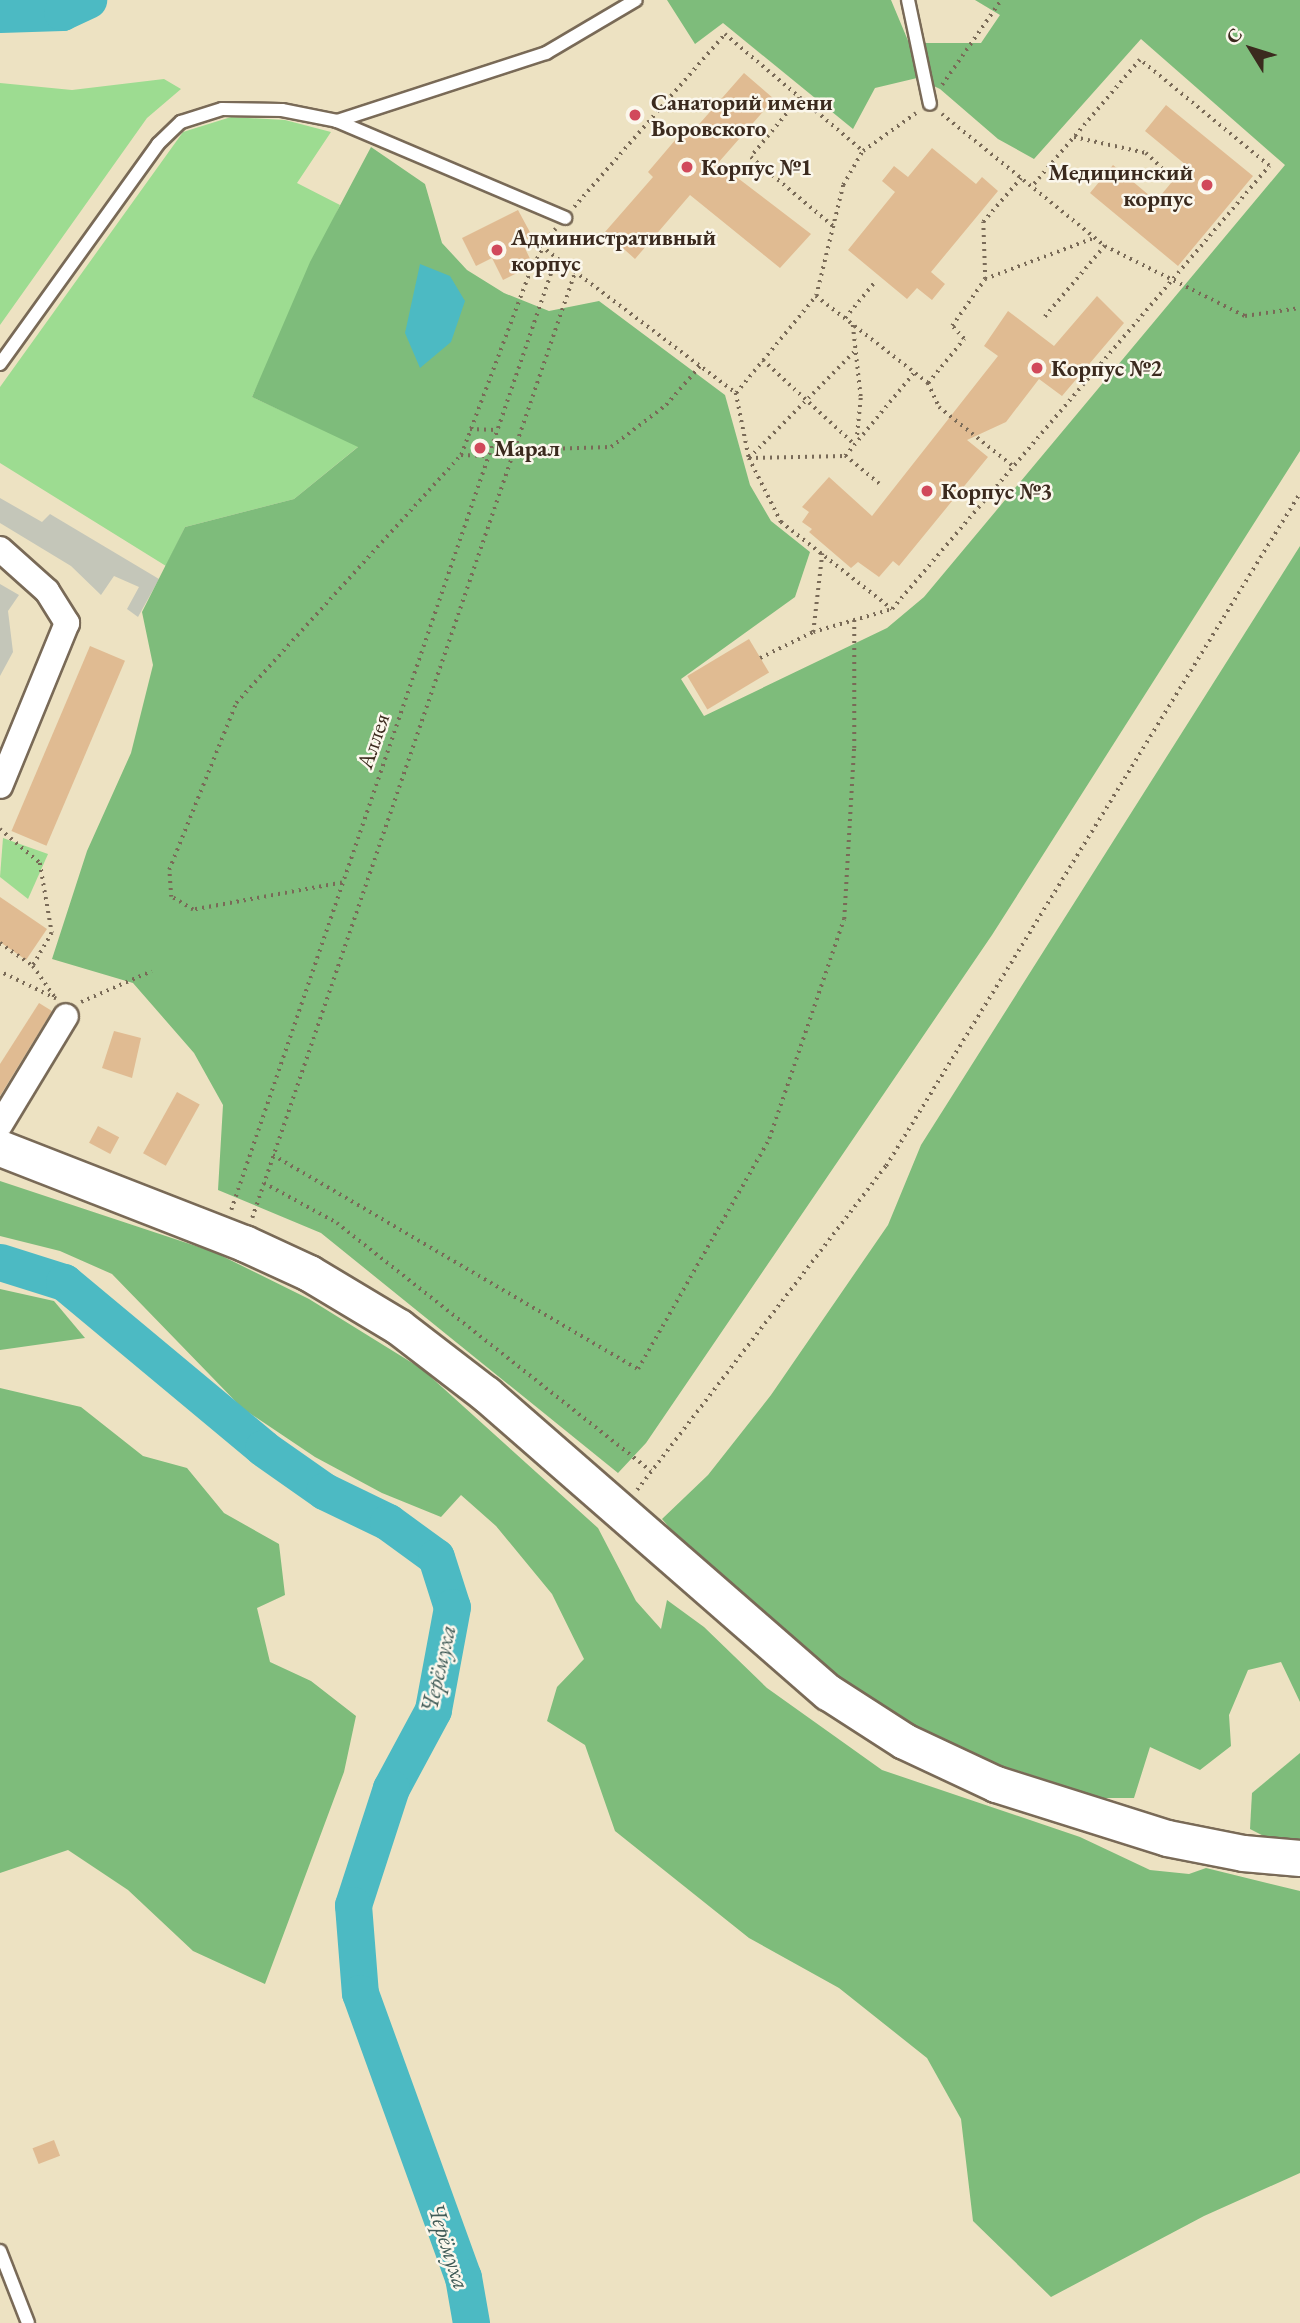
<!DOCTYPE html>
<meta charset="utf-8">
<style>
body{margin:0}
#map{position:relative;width:1300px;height:2323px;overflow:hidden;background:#ede2c2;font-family:"EB Garamond",serif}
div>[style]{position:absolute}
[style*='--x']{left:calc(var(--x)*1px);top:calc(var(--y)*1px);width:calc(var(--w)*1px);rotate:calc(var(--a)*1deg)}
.industrial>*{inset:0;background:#c4c6b9}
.green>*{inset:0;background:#9ddc91}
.forest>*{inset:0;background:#7ebc7b}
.water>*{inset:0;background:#4cbac3}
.river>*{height:37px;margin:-18.5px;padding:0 18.5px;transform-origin:18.5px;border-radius:18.5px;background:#4cbac3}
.building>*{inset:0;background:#e0bb92;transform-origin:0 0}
.path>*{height:3.5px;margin-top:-1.75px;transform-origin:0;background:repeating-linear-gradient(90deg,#796a57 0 2px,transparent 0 7px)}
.roads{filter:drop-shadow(2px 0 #796a57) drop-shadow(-2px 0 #796a57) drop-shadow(0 2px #796a57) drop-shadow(0 -2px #796a57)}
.service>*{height:12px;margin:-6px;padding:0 6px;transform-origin:6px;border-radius:6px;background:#fff}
.minor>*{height:24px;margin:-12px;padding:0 12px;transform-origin:12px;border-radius:12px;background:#fff}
.secondary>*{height:35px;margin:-17.5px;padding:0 17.5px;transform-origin:17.5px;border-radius:17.5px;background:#fff}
.dots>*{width:19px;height:19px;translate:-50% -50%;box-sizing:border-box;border:4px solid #fbf7ec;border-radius:50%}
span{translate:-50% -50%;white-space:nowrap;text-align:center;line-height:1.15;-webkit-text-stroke:5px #fbf7ec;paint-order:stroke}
.poi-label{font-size:23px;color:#3b2a1e;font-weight:700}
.left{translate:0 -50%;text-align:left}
.right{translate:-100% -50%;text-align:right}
.street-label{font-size:23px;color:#3b2a1e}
.water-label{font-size:24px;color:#415c58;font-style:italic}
.north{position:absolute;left:1216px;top:14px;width:70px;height:70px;-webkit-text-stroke:5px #fbf7ec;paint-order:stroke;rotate:308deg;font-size:19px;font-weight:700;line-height:28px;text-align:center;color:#3b2a1e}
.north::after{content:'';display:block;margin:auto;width:24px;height:32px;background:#3b2a1e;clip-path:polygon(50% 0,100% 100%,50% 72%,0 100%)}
</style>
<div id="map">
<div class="industrial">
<i style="clip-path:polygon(0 498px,42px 522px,50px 514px,159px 579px,138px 617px,127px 609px,139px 587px,114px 576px,101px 595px,71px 566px,0 523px)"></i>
<i style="clip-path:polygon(0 584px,19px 595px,8px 611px,13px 652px,0 676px)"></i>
</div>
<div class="green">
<i style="clip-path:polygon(164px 79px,181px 89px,147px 118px,0 325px,0 83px,72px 90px)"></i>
<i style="clip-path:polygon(231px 117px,285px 120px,331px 132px,297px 183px,340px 205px,252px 397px,359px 446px,294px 499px,185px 527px,166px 566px,0 463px,0 387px,183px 132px)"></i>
<i style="clip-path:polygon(3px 838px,48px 854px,28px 899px,0 877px)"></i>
</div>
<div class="forest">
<i style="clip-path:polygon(667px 0,891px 0,909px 43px,981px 43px,1000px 15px,975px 0,1300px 0,1300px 451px,992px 935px,646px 1443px,618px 1473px,321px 1233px,218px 1190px,223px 1105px,194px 1053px,133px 983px,52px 959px,87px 851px,131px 753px,153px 665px,142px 612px,185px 527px,294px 499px,358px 447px,252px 397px,310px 262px,371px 147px,425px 184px,442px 243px,467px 270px,504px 293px,549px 311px,599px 301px,725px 395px,750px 485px,771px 521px,810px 552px,795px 597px,681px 679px,704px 716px,887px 628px,924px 597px,1285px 165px,1141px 39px,1034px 159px,998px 139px,940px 89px,917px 78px,875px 88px,853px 129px,723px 23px,695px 44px)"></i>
<i style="clip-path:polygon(1300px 546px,1300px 1702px,1281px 1662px,1248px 1670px,1229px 1715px,1231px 1746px,1200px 1770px,1150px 1747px,1134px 1798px,1103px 1798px,963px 1753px,851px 1692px,725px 1592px,662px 1519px,708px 1475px,771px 1395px,888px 1225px,921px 1145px)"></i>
<i style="clip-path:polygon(0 1181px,214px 1252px,309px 1299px,422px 1369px,598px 1528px,636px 1601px,661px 1629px,667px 1600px,704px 1627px,767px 1688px,882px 1770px,1080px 1837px,1150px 1870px,1189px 1874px,1206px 1868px,1300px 1891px,1300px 2173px,1204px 2216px,1051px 2297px,973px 2221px,961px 2119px,927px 2058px,839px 1988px,749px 1938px,615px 1831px,585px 1745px,547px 1721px,557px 1687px,584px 1659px,552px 1594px,496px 1526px,461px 1495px,441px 1517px,382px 1493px,315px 1457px,242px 1408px,112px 1274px,60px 1251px,0 1236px)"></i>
<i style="clip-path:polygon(0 1289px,54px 1301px,85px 1338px,0 1350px)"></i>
<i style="clip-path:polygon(0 1388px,81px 1407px,143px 1456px,187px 1468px,224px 1513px,279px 1544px,285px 1595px,257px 1608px,270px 1662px,311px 1681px,356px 1716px,344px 1772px,265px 1984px,193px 1951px,128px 1890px,68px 1850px,0 1873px)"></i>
<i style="clip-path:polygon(1300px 1753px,1300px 1844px,1281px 1845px,1250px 1829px,1252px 1793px)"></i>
</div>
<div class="water">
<i style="clip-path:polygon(420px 264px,450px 276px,465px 301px,451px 342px,420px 368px,405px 333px)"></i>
</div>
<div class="river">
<i style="--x:0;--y:14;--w:62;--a:-1.8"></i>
<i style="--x:62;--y:12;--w:29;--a:-25"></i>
<i style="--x:0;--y:1262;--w:67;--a:17.4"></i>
<i style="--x:64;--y:1282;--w:259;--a:39.8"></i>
<i style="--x:263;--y:1448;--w:75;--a:35.2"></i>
<i style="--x:324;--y:1491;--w:71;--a:25.8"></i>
<i style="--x:388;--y:1522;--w:59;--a:36.1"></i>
<i style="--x:436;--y:1557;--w:52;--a:72.3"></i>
<i style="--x:452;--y:1607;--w:105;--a:100.5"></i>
<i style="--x:433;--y:1710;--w:89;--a:118.3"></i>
<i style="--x:391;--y:1788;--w:123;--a:108"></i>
<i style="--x:353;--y:1905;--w:88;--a:85.5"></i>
<i style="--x:360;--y:1993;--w:302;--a:70.1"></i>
<i style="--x:463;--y:2277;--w:47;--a:80.1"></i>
</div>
<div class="building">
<i style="clip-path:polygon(744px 73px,774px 99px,718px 163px,811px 234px,780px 268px,690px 195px,635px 259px,605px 232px,653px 177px,648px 172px,688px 125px,694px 130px)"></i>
<i style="clip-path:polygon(1166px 105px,1253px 176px,1178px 266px,1090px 193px,1113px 165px,1156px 201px,1186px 165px,1145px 131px)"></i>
<i style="clip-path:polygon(932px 148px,976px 184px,982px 177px,998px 191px,931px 272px,945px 284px,932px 300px,917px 288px,907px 299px,848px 250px,895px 192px,882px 181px,894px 166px,908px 177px)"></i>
<i style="clip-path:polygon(518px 210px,532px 236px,522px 242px,533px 265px,503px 280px,492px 258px,476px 266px,462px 238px)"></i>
<i style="clip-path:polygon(1097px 296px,1124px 323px,1062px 396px,1039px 379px,1006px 422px,967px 440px,988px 457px,899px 566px,893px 561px,879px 577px,858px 562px,851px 568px,809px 532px,812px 529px,802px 522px,809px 512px,802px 507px,829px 477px,872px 516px,998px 356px,984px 346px,1008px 311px,1054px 346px)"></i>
<i style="left:749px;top:639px;width:39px;height:72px;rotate:59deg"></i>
<i style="left:90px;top:646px;width:38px;height:201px;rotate:23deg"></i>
<i style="clip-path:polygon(0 897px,47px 929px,26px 960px,0 942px)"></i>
<i style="clip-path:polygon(39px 1003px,52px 1011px,0 1096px,0 1064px)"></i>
<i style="clip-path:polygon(114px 1031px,141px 1038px,132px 1078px,102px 1068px)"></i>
<i style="left:177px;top:1092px;width:26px;height:70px;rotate:29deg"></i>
<i style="left:98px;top:1126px;width:24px;height:19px;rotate:28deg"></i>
<i style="left:54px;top:2140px;width:17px;height:23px;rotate:69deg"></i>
</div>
<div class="path">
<i style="--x:942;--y:85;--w:103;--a:-55.2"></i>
<i style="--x:800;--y:98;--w:77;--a:129.7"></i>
<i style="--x:751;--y:157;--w:107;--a:40.1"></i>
<i style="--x:942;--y:114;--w:210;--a:39"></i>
<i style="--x:1105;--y:246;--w:93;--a:130.2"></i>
<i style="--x:1074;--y:137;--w:74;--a:12.5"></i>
<i style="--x:1146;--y:153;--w:22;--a:43"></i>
<i style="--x:574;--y:207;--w:230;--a:-48.9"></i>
<i style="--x:725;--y:34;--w:181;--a:40.3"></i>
<i style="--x:863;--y:151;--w:65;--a:-35.6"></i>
<i style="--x:556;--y:229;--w:23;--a:131"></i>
<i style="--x:541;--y:246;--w:244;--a:37"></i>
<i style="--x:736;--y:393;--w:66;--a:78.7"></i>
<i style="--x:749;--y:458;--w:72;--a:63.4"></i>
<i style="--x:781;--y:522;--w:141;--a:38.1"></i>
<i style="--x:892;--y:609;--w:582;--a:-49.6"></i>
<i style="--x:1269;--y:166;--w:167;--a:-140.6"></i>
<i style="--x:1140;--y:60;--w:167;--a:130.4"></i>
<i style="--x:1105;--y:246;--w:157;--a:26.6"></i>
<i style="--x:1245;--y:316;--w:56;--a:-8.3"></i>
<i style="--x:985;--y:279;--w:116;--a:-20.6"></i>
<i style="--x:816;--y:296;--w:142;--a:37.8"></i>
<i style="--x:928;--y:383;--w:57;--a:-50.7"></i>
<i style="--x:964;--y:339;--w:18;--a:-133"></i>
<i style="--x:952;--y:326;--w:57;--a:-54.9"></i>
<i style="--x:985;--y:279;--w:57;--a:-92"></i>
<i style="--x:983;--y:222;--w:58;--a:-49.2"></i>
<i style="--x:845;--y:318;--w:45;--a:-50.4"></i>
<i style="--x:853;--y:325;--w:73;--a:83.7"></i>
<i style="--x:861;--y:398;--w:41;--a:95.6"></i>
<i style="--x:763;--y:360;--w:124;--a:42.7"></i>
<i style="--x:928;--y:383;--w:26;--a:65"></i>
<i style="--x:939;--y:407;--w:95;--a:38.6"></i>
<i style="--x:736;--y:393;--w:126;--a:-50.5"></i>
<i style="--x:816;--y:296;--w:114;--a:-76.3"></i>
<i style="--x:843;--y:185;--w:39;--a:-60"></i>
<i style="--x:470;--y:429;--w:26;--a:2"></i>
<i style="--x:514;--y:450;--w:97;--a:-1.8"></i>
<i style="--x:611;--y:447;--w:69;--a:-37.4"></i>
<i style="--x:666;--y:405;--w:52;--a:-48.9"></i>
<i style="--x:461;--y:455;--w:27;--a:2"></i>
<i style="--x:749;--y:458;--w:152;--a:-45.3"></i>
<i style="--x:749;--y:458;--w:96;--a:-1.2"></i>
<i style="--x:879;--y:484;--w:44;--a:-140.5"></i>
<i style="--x:845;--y:456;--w:108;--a:-50.3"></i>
<i style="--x:813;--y:632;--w:79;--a:-83.4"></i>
<i style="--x:760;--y:658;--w:59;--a:-26.1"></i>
<i style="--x:813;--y:632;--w:82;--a:-16.2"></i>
<i style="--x:0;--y:829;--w:52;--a:40.4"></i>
<i style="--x:40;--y:863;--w:71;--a:80.3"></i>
<i style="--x:52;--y:933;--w:38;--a:120"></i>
<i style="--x:33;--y:966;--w:40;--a:55.1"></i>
<i style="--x:56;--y:999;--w:62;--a:-154.3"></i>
<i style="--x:342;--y:883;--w:151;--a:169.7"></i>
<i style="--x:193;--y:910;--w:26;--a:-149"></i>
<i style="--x:171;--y:897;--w:27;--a:-94"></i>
<i style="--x:169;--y:870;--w:180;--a:-68.1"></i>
<i style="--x:236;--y:703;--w:335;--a:-47.8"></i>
<i style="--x:461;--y:455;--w:197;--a:-69.4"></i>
<i style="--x:530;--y:271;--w:26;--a:-61"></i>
<i style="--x:0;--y:943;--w:40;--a:34.9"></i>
<i style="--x:81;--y:1002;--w:77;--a:-23.6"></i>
<i style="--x:273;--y:1155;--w:423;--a:30.4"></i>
<i style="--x:638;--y:1369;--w:265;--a:-60.3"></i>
<i style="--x:769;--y:1139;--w:232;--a:-71.2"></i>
<i style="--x:844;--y:919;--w:171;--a:-86.7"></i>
<i style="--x:854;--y:748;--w:128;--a:-90"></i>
<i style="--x:264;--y:1183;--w:83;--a:28.7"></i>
<i style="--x:337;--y:1223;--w:400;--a:38.3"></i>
<i style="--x:231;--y:1210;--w:1006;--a:-71.15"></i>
<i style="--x:252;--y:1218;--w:1000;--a:-71.15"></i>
<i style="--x:637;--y:1490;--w:409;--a:-52.5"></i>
<i style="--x:886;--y:1166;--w:790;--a:-58.4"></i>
</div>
<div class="roads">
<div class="service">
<i style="--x:908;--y:0;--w:106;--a:78.1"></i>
<i style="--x:337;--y:121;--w:220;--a:-18"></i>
<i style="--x:546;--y:53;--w:104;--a:-30.5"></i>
<i style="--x:0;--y:364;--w:271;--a:-54.3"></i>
<i style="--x:158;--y:144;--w:32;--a:-44"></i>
<i style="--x:181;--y:122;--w:43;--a:-17.6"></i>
<i style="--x:222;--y:109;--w:60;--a:1"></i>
<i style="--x:282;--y:110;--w:56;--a:11.3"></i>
<i style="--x:337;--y:121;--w:248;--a:23"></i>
<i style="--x:0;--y:2251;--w:77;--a:68.7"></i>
</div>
<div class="minor">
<i style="--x:0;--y:549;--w:63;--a:41.8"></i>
<i style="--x:47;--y:591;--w:38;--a:58"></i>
<i style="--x:67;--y:623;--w:176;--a:112.3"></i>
<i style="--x:0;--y:1125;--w:127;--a:-58.8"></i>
</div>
<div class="secondary">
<i style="--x:0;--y:1148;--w:262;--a:21.3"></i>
<i style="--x:244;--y:1243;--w:72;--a:24.8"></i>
<i style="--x:309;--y:1273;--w:105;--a:31"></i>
<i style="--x:399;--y:1327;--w:110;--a:37.6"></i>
<i style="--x:486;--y:1394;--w:454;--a:41.1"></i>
<i style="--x:828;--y:1692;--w:90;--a:32.8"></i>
<i style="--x:904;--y:1741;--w:102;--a:25.1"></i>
<i style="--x:996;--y:1784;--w:179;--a:17.5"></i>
<i style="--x:1167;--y:1838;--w:77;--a:11.2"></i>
<i style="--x:1243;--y:1853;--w:57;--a:5"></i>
</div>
</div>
<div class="dots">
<i style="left:635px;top:115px;background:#d1495b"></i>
<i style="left:687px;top:167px;background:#d1495b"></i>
<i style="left:1207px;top:185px;background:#d1495b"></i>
<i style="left:497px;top:250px;background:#d1495b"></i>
<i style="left:1037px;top:368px;background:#d1495b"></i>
<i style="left:480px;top:448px;background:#d1495b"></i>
<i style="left:927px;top:491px;background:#d1495b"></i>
</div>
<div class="poi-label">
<span class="left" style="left:651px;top:115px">Санаторий имени<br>Воровского</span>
<span class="left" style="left:701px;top:167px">Корпус №1</span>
<span class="right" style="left:1193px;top:185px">Медицинский<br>корпус</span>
<span class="left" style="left:511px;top:250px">Административный<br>корпус</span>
<span class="left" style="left:1051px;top:368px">Корпус №2</span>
<span class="left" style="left:494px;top:448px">Марал</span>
<span class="left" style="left:941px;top:491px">Корпус №3</span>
</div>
<div class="street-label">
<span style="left:373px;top:741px;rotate:-71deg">Аллея</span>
</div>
<div class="water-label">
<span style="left:438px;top:1669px;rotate:-77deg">Черёмуха</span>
<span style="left:449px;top:2246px;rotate:72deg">Черёмуха</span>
</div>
<div class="north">С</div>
</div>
